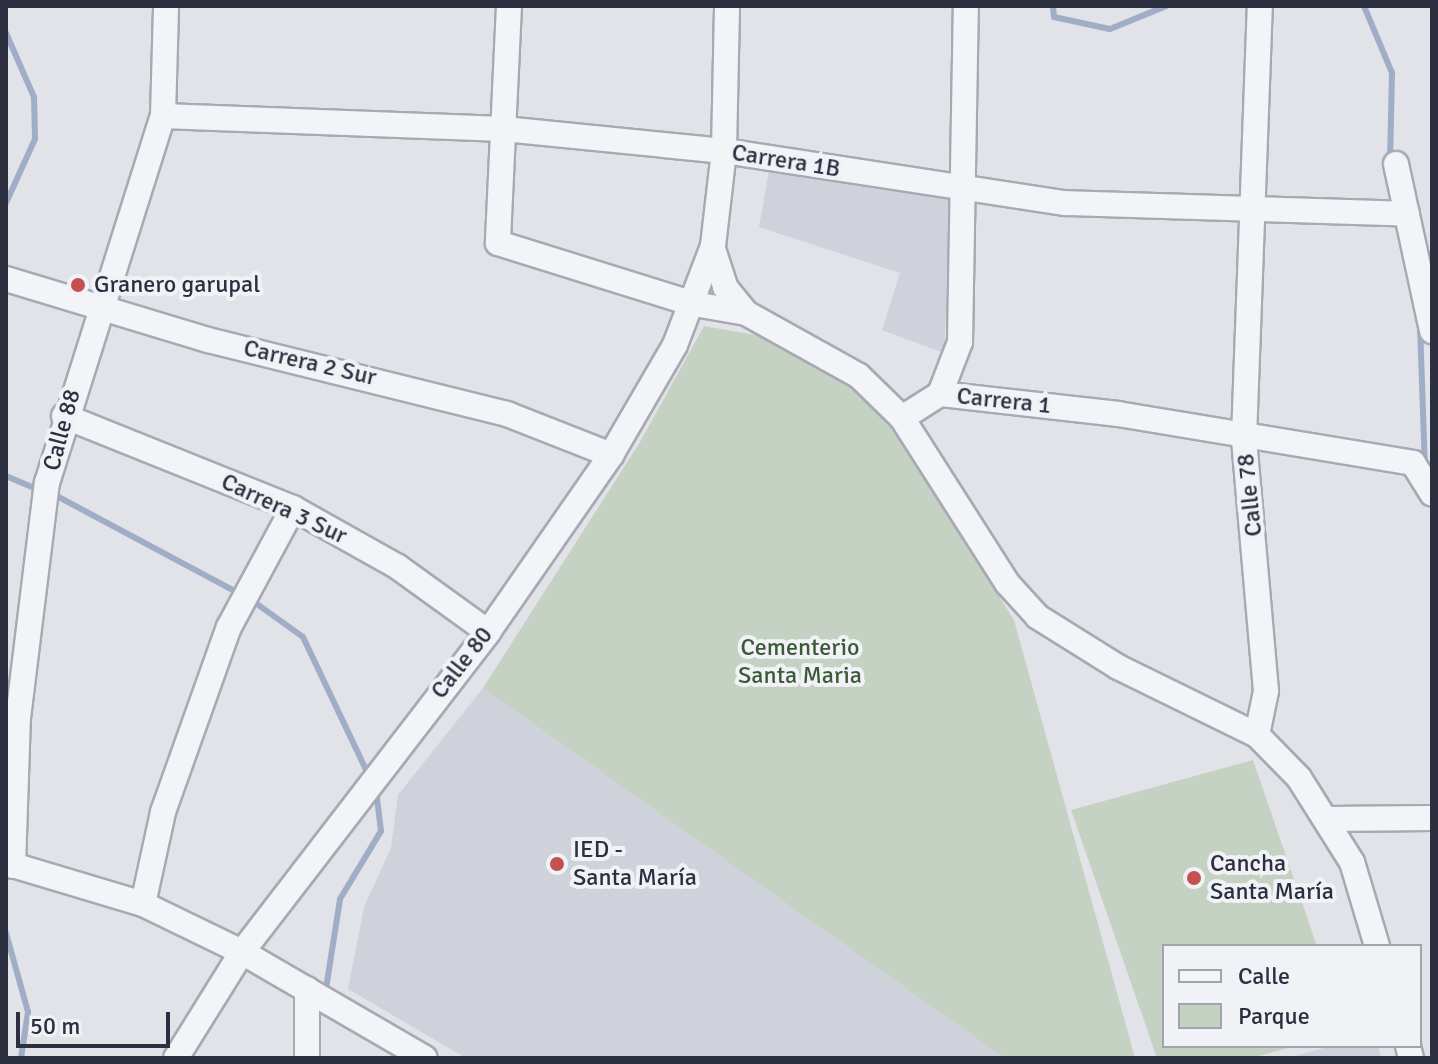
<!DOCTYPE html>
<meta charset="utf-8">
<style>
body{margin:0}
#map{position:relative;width:1438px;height:1064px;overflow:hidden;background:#e1e3e9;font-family:Signika,sans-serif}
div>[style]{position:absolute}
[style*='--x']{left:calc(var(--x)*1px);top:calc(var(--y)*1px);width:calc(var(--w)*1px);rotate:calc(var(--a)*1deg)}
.built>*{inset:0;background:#cfd2da}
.green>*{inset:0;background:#c5d2c3}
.stream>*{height:6px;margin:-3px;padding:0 3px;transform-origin:3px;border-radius:3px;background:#9fadc6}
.roads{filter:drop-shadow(2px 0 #a7a9b3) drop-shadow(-2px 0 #a7a9b3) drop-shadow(0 2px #a7a9b3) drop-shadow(0 -2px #a7a9b3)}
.minor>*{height:24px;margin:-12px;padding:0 12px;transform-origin:12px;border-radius:12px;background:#f3f4f7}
.dots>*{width:22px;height:22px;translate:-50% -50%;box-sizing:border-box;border:4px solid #f0f2f6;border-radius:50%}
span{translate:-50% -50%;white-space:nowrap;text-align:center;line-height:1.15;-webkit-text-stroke:8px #f0f2f6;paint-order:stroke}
.street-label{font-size:24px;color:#2b2f3f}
.poi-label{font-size:24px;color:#2b2f3f}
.left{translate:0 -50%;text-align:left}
.park-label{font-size:24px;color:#3b5a39}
.frame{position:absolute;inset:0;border:8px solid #2b2f3f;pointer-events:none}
.legend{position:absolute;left:1162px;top:944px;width:260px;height:104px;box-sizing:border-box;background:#f0f2f6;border:2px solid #a1a4ad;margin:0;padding:10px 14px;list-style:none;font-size:24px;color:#2b2f3f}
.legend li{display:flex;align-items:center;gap:16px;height:40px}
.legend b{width:40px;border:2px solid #a1a4ad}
.scale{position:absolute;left:16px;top:1012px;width:154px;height:36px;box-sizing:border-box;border:4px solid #2b2f3f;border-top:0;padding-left:10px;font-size:24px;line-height:28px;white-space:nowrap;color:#2b2f3f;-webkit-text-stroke:6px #f0f2f6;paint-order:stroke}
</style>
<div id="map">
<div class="built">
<i style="clip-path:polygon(770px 165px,951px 195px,944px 353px,882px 330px,900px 273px,759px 227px)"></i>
<i style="clip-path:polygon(483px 688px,1004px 1058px,466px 1058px,348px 989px,364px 907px,391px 848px,398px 795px)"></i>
<i style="clip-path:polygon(1331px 1046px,1378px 1046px,1381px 1058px,1288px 1058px)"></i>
</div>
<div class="green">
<i style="clip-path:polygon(704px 326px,772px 338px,834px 368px,889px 422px,1014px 620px,1135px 1058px,1004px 1058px,483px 688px,640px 442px)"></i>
<i style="clip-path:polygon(1253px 760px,1317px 946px,1164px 946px,1164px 1046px,1295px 1046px,1252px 1058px,1157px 1058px,1071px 810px)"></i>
</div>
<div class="stream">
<i style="--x:1053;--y:6;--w:11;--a:85"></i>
<i style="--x:1054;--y:17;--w:57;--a:12.1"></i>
<i style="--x:1110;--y:29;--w:61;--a:-22.3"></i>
<i style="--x:1364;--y:6;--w:73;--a:67.3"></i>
<i style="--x:1392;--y:73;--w:86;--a:91.3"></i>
<i style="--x:6;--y:33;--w:70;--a:66.4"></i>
<i style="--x:34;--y:97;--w:42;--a:88.6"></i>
<i style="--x:35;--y:139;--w:70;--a:114.4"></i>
<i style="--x:1420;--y:326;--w:140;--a:88"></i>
<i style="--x:6;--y:476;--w:39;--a:23"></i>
<i style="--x:53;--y:494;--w:212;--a:28.1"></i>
<i style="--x:250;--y:599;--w:65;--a:35.6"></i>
<i style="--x:303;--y:637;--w:154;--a:64.6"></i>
<i style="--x:6;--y:933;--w:82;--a:74.4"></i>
<i style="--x:28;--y:1012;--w:47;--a:98.7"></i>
<i style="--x:325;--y:995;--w:97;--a:-81.1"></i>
<i style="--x:340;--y:899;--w:79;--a:-58.9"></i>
<i style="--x:381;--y:831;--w:41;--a:-97"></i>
</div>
<div class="roads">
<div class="minor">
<i style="--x:509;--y:6;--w:237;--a:92.7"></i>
<i style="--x:498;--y:243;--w:205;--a:17.3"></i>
<i style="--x:694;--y:304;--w:53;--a:9.8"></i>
<i style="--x:746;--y:313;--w:129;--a:29.1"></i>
<i style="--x:859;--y:376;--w:60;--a:44.3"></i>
<i style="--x:902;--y:418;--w:196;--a:57.5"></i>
<i style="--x:1007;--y:583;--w:46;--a:47.6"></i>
<i style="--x:1038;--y:617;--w:94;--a:32"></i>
<i style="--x:1118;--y:667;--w:155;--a:26.1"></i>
<i style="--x:1257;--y:735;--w:60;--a:45.7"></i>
<i style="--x:1299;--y:778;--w:99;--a:57.8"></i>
<i style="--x:1352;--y:862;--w:88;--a:73.4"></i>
<i style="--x:163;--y:116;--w:341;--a:2.2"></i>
<i style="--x:504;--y:129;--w:221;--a:5.7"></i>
<i style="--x:724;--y:151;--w:345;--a:8.7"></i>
<i style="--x:1065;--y:203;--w:342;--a:1.8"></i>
<i style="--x:1396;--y:164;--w:171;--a:77.8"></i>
<i style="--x:713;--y:249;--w:40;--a:72"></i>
<i style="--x:725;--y:287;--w:33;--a:51"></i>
<i style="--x:6;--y:279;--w:211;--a:16.8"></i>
<i style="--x:208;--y:340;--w:308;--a:13.9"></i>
<i style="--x:507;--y:414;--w:112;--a:21.5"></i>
<i style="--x:940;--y:394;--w:56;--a:-69"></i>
<i style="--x:960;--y:342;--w:336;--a:-89"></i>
<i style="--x:64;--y:416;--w:247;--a:21.9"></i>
<i style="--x:293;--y:508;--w:120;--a:29.3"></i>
<i style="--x:398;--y:567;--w:111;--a:35.8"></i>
<i style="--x:902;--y:418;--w:45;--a:-32.3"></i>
<i style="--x:940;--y:394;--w:179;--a:6.4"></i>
<i style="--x:1118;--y:414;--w:299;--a:9.4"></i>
<i style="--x:1413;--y:463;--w:36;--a:58"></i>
<i style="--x:1257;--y:735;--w:45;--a:-78.4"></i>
<i style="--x:1266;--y:691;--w:254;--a:-95"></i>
<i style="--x:1244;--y:438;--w:432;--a:-87.9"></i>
<i style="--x:1327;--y:819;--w:105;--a:-0.5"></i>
<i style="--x:6;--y:863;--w:143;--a:16.7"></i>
<i style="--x:143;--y:904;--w:110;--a:25.9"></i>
<i style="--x:242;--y:952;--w:211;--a:30.1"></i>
<i style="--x:13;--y:866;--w:148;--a:-88.1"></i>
<i style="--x:18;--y:718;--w:237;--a:-83"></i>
<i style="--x:47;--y:483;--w:385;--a:-72.5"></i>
<i style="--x:163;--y:116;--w:110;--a:-88.4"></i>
<i style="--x:143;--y:904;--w:94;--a:-77.7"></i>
<i style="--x:163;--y:812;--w:196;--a:-70.4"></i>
<i style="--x:229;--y:627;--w:135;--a:-61.7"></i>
<i style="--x:1408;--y:1046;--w:12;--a:76"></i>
<i style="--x:176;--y:1058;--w:125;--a:-58.1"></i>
<i style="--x:242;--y:952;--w:404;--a:-52.4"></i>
<i style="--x:488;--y:632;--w:216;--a:-55.2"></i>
<i style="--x:611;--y:455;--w:127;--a:-59.8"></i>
<i style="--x:675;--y:345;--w:106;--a:-69"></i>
<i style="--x:713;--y:246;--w:96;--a:-83.4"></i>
<i style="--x:724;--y:151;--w:145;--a:-88.8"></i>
<i style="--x:307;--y:1058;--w:69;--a:-90"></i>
</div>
</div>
<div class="dots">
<i style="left:78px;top:285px;background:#c45052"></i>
<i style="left:557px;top:864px;background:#c45052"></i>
<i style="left:1194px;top:878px;background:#c45052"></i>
</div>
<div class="street-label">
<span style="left:786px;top:161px;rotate:9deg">Carrera 1B</span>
<span style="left:310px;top:363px;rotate:13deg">Carrera 2 Sur</span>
<span style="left:1004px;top:401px;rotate:6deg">Carrera 1</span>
<span style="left:62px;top:430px;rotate:-75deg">Calle 88</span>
<span style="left:1250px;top:495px;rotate:-96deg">Calle 78</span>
<span style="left:284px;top:509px;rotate:25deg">Carrera 3 Sur</span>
<span style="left:462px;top:663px;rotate:-52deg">Calle 80</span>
</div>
<div class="poi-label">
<span class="left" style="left:94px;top:285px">Granero garupal</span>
<span class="left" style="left:573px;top:864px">IED -<br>Santa María</span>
<span class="left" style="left:1210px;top:878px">Cancha<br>Santa María</span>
</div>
<div class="park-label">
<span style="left:800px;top:662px">Cementerio<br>Santa Maria</span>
</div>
<div class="frame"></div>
<ul class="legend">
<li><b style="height:10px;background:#f3f4f7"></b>Calle</li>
<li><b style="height:22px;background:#c5d2c3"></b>Parque</li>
</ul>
<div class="scale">50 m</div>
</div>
